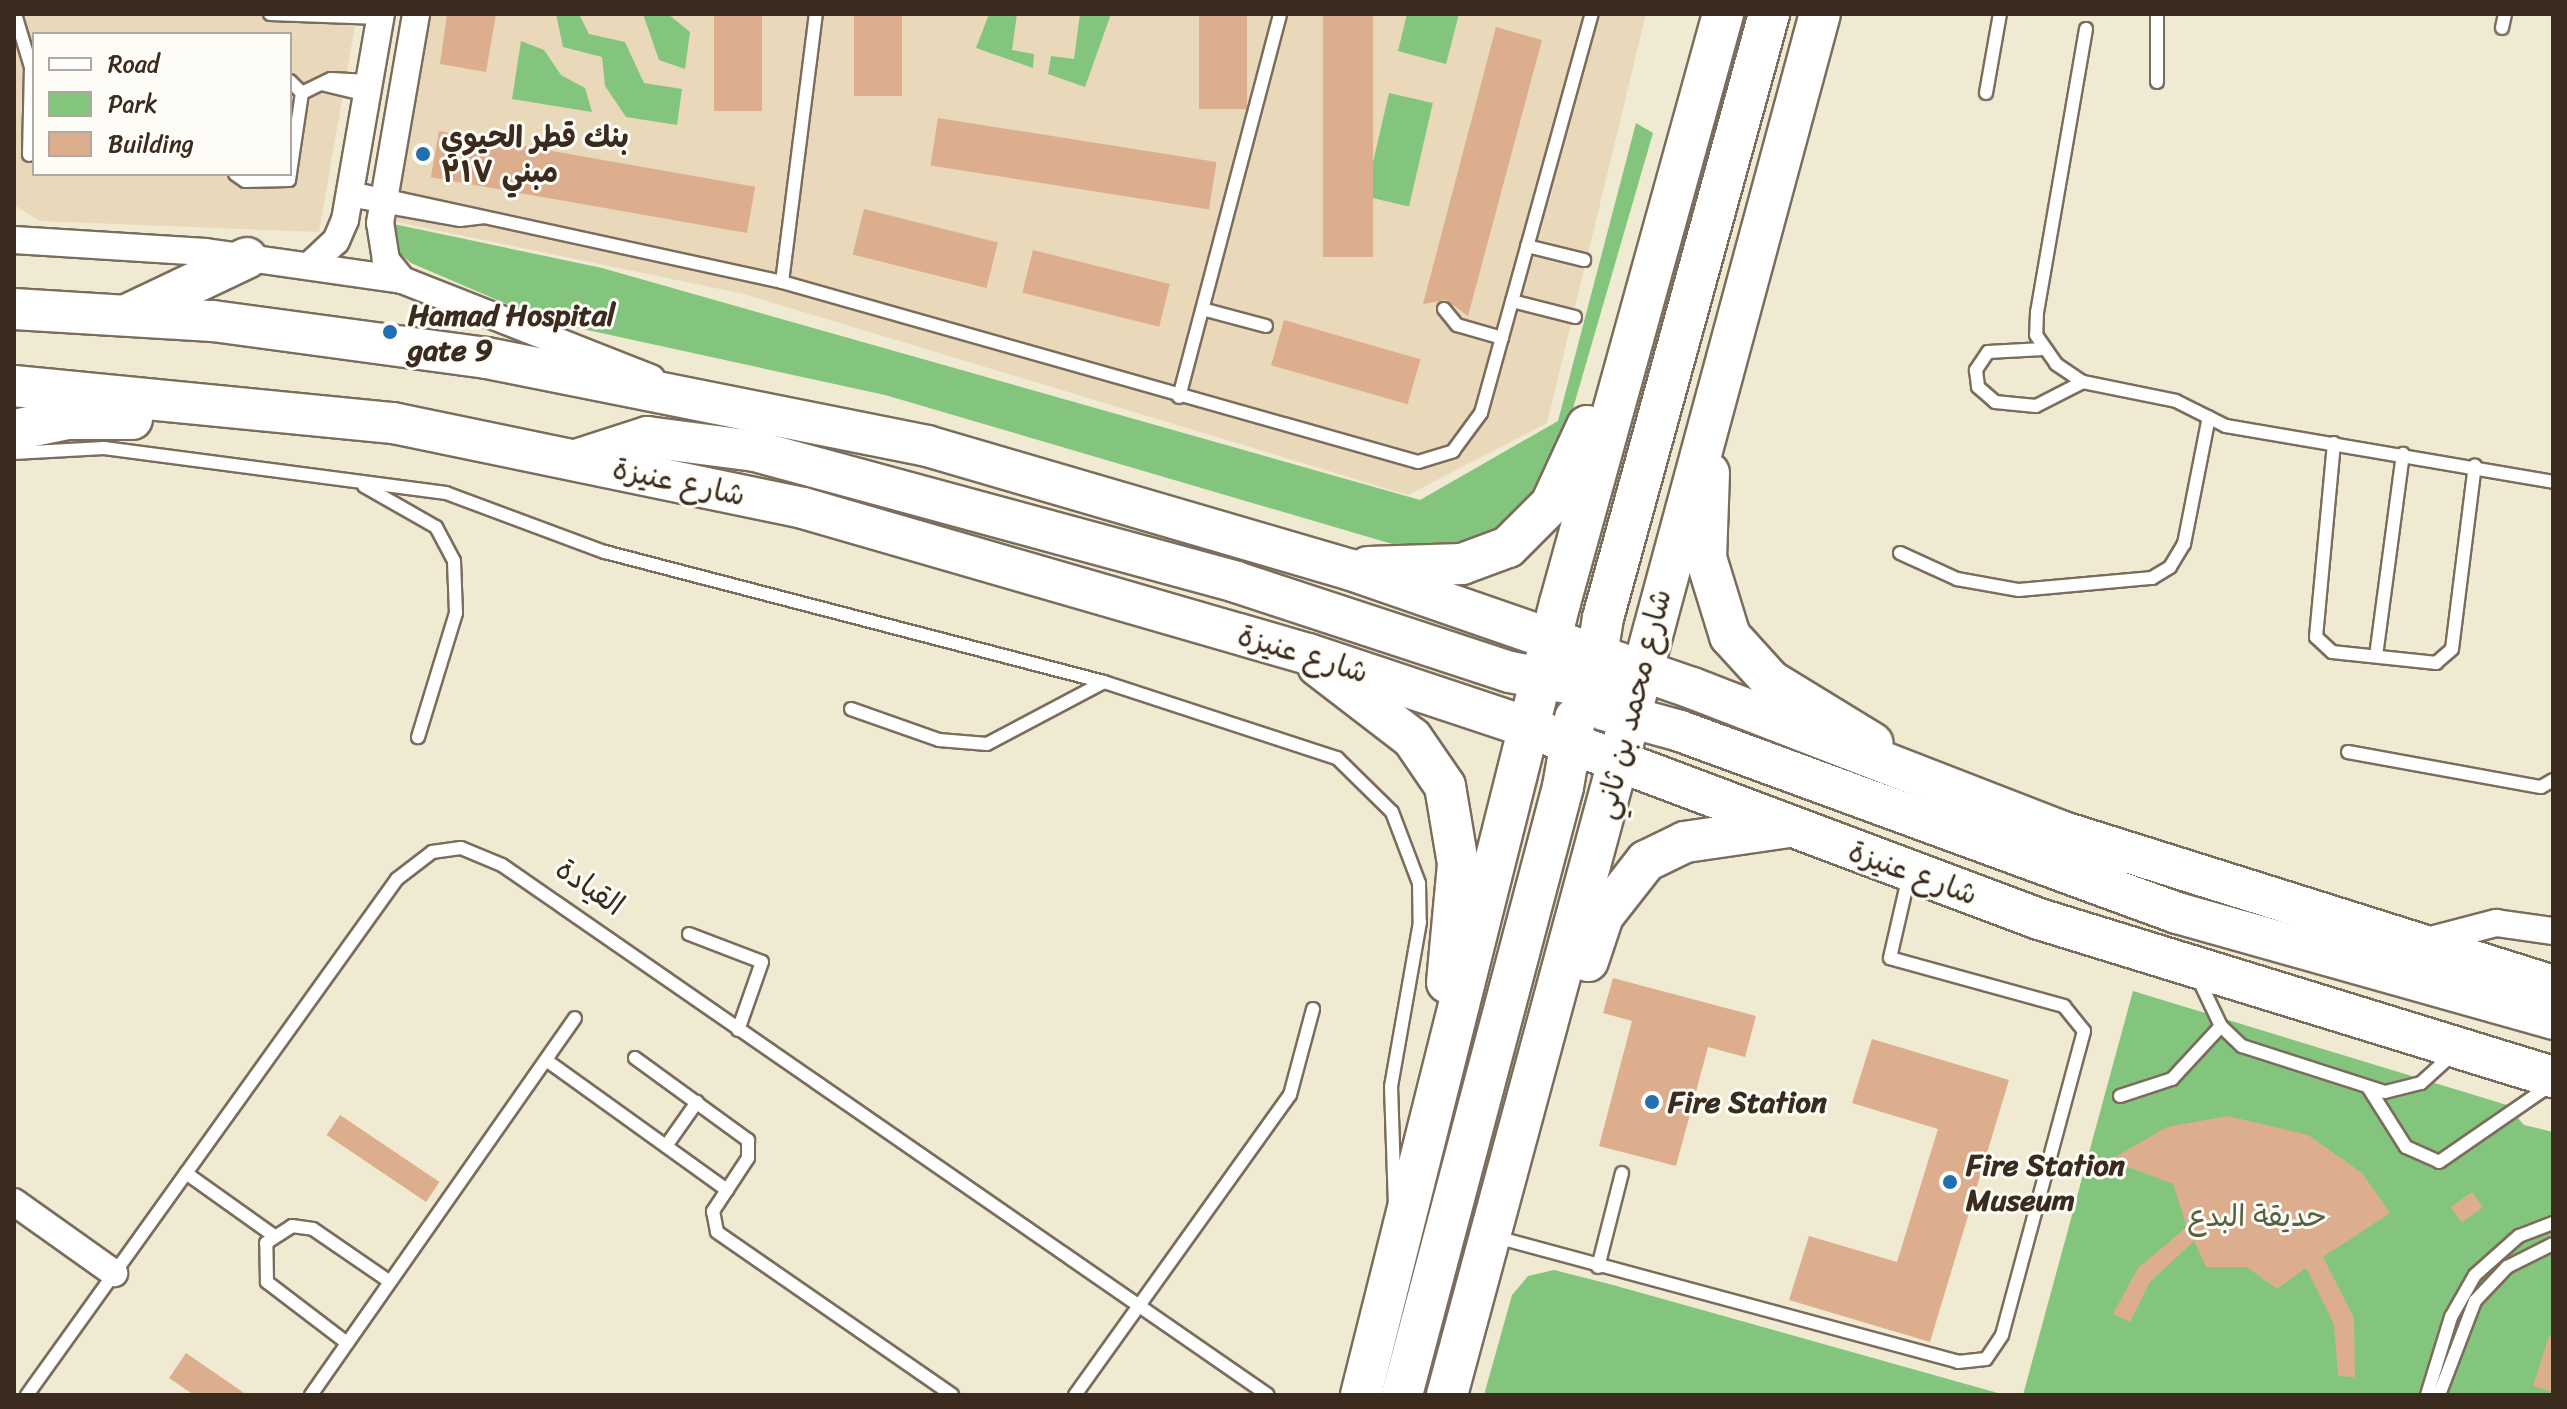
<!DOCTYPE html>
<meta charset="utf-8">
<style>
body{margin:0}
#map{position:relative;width:2567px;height:1409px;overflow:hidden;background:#f1ead2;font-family:Sriracha,"Playpen Sans Arabic",sans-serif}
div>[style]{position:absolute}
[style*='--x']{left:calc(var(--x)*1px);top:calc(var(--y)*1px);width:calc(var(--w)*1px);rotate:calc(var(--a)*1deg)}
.built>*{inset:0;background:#e9d9ba}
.green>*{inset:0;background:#84c57e;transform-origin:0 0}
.building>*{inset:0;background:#ddae8d;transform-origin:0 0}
.roads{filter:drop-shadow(2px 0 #7b6d5d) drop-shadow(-2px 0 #7b6d5d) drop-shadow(0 2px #7b6d5d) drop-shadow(0 -2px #7b6d5d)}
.lane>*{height:12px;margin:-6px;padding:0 6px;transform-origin:6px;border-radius:6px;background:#fff}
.street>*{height:26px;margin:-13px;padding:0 13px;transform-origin:13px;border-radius:13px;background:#fff}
.primary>*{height:40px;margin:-20px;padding:0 20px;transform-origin:20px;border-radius:20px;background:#fff}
.dots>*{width:22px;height:22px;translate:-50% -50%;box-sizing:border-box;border:4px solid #fdfcf7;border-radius:50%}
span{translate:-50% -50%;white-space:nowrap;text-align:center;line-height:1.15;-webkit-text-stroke:6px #fdfcf7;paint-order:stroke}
.poi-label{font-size:30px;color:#3b2a1e;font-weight:700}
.left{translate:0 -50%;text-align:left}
.street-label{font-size:30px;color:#3b2a1e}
.park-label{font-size:30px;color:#556040}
.frame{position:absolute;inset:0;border:16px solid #3b2a1e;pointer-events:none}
.legend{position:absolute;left:32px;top:32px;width:260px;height:144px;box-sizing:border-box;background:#fdfcf7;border:2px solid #afa8a0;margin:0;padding:10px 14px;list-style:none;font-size:24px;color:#3b2a1e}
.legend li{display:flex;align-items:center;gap:16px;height:40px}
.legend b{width:40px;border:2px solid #afa8a0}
</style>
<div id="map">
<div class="built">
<i style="clip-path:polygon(evenodd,14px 14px,357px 14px,319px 232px,40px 221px,14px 205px,14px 14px,34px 34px,290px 34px,290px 174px,34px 174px,34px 34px)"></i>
<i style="clip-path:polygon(418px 14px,1646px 14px,1547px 423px,1408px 495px,744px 294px,387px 220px)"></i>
</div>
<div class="green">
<i style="clip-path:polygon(556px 14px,579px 14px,589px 34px,625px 42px,644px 83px,682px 89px,677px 125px,626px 117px,605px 86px,602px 57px,563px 47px)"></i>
<i style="clip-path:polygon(643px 14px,668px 14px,690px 32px,685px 69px,659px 60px)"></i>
<i style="clip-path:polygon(989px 14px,1017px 14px,1012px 50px,1034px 54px,1033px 68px,976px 48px)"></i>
<i style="clip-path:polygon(1080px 14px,1111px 14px,1085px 87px,1048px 74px,1051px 56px,1074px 59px)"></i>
<i style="clip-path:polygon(1407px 14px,1459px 14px,1446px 64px,1398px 51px)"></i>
<i style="clip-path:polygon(521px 41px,544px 50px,561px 75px,585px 88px,592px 112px,512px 99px)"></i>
<i style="left:1389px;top:93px;width:45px;height:106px;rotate:13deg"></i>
<i style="clip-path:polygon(1636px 123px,1653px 133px,1554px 474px,1496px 539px,1416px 551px,885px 395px,546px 321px,411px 263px,396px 250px,389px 223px,602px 268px,1420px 500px,1558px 421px)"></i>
<i style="clip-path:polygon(2133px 991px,2507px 1105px,2524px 1125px,2553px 1132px,2553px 1395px,2023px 1395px)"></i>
<i style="clip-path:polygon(1554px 1270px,1613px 1285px,2005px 1395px,1484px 1395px,1512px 1295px,1528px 1276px)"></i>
</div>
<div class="building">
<i style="clip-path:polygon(447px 14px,496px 14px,486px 72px,440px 64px)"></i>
<i style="left:714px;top:14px;width:48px;height:97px"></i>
<i style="left:854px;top:14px;width:48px;height:82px"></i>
<i style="left:1199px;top:14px;width:48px;height:95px"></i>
<i style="left:1323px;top:14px;width:50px;height:243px"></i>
<i style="clip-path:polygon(1496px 27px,1542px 40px,1468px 316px,1446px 300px,1423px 304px)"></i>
<i style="left:938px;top:118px;width:282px;height:48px;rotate:9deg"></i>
<i style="left:439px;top:131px;width:321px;height:47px;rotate:10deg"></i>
<i style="left:864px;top:209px;width:138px;height:47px;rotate:14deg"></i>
<i style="left:1033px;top:250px;width:141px;height:44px;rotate:14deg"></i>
<i style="left:1284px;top:320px;width:142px;height:47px;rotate:16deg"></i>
<i style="clip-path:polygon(1613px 978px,1756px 1016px,1745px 1057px,1708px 1047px,1676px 1166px,1599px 1146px,1632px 1021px,1603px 1013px)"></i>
<i style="clip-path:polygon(1872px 1039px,2009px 1080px,1930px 1342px,1789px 1300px,1809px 1236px,1897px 1262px,1938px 1129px,1852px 1103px)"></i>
<i style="left:340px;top:1115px;width:120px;height:24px;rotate:34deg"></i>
<i style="clip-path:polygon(2228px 1116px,2308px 1135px,2362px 1173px,2390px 1213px,2323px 1257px,2354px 1318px,2355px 1377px,2338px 1376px,2334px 1324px,2306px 1268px,2277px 1289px,2247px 1267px,2206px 1267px,2194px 1241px,2150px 1282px,2130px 1322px,2113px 1314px,2138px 1268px,2187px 1227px,2173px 1184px,2110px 1160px,2167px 1127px)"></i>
<i style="left:2472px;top:1192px;width:19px;height:26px;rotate:55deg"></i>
<i style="clip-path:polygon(2549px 1336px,2553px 1337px,2553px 1392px,2533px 1386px)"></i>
<i style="clip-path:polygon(186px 1353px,247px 1395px,194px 1395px,169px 1378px)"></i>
</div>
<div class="roads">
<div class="lane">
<i style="--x:15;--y:14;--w:55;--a:73.2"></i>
<i style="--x:31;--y:67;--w:88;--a:91.3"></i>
<i style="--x:270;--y:14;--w:110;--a:2.1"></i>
<i style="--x:2502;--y:28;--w:14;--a:-78"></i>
<i style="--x:2086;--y:29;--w:287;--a:99.8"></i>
<i style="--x:2037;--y:312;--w:23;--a:92"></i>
<i style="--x:2036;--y:335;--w:35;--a:55"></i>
<i style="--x:2056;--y:364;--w:32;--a:34"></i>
<i style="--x:2083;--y:382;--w:95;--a:11.5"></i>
<i style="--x:2176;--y:401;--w:56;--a:26.6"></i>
<i style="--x:2226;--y:426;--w:332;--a:9.7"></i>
<i style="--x:290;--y:81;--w:17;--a:45"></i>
<i style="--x:2157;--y:82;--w:68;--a:-90"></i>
<i style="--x:321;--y:84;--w:47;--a:13.4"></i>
<i style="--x:1986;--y:93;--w:80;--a:-80"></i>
<i style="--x:235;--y:174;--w:12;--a:35"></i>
<i style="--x:245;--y:181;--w:44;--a:-1.3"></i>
<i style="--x:289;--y:180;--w:88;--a:-81.5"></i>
<i style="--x:302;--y:93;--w:32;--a:-26"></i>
<i style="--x:331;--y:79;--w:38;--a:3"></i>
<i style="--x:351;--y:188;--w:441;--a:12.3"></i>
<i style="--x:782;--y:282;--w:661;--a:15.8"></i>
<i style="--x:1418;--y:462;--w:37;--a:-17"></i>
<i style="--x:1453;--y:451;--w:47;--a:-53.6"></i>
<i style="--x:1481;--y:413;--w:414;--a:-74.5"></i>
<i style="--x:349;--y:200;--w:113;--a:10.2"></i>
<i style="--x:460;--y:220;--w:23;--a:-7"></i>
<i style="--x:1527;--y:246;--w:59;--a:13.8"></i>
<i style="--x:782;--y:282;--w:270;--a:-82.8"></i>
<i style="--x:1512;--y:301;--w:65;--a:14.3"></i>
<i style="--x:1444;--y:309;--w:21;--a:51"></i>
<i style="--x:1457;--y:325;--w:47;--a:16.1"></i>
<i style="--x:1206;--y:310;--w:62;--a:14.9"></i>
<i style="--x:2043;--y:349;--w:55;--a:176.9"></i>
<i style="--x:1988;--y:352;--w:22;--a:124"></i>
<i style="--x:1976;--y:370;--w:17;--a:83"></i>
<i style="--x:1978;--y:387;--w:23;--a:41"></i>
<i style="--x:1995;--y:402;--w:41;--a:5.6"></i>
<i style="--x:2036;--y:406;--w:53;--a:-27.1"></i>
<i style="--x:1179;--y:397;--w:396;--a:-75.2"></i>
<i style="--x:2334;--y:443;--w:195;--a:95.3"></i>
<i style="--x:2316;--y:637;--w:22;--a:43"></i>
<i style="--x:2332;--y:652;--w:105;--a:6"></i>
<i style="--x:2436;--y:663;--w:21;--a:-41"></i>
<i style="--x:2452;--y:649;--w:185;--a:-82.9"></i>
<i style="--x:14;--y:453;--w:90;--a:-3.2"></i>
<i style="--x:104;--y:448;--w:345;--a:7.5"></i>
<i style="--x:446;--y:493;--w:170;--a:20.4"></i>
<i style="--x:605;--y:552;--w:516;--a:14.6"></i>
<i style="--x:1104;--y:682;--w:245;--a:18.1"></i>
<i style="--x:1337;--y:758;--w:77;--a:44.5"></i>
<i style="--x:1392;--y:812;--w:76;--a:69.2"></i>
<i style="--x:1419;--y:883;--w:39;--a:89"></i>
<i style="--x:1420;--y:922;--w:167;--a:100"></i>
<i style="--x:1391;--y:1086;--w:118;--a:88.1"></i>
<i style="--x:364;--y:486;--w:83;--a:29.7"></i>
<i style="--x:436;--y:527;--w:38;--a:62"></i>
<i style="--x:454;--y:561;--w:52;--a:87.8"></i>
<i style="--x:456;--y:613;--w:130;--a:107"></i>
<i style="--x:1900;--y:553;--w:63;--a:24.5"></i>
<i style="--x:1957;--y:579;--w:63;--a:10.1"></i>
<i style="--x:2019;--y:590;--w:134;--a:-5.2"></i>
<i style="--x:2152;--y:578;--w:21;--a:-31"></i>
<i style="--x:2170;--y:567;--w:27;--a:-59"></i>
<i style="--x:2184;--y:544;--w:129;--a:-78.9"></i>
<i style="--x:2376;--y:656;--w:204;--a:-82.4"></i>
<i style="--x:851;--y:709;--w:93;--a:19.4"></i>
<i style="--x:939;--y:740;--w:48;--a:4.8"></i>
<i style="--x:987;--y:744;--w:132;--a:-27.9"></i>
<i style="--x:2348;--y:752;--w:196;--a:10.3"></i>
<i style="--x:2541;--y:787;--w:14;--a:-30"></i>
<i style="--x:689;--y:934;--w:78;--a:21"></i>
<i style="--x:762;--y:962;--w:72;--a:109.4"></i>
<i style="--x:2197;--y:976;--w:55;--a:64.4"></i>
<i style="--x:2221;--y:1026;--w:29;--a:44"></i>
<i style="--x:2242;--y:1046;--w:150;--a:17.8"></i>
<i style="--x:2385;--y:1092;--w:37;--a:-14"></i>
<i style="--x:2421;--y:1083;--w:45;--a:-42.3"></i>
<i style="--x:635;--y:1058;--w:140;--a:36"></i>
<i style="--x:748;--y:1140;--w:18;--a:90"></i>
<i style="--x:748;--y:1158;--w:64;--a:123.4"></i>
<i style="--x:713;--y:1211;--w:21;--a:79"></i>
<i style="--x:717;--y:1232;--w:286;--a:34.7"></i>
<i style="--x:546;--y:1060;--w:223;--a:35.7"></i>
<i style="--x:2368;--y:1087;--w:71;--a:57.7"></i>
<i style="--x:2406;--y:1147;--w:36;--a:24"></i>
<i style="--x:2439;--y:1162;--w:134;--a:-34.6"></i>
<i style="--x:2120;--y:1096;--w:55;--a:-18.1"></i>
<i style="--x:2172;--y:1079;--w:72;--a:-47.2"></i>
<i style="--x:666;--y:1146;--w:54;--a:-54.8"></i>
<i style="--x:186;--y:1173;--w:107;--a:35.5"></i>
<i style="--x:1496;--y:1237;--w:479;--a:15.1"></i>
<i style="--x:1958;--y:1362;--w:28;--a:-6"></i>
<i style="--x:1986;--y:1359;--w:29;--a:-56"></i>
<i style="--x:2002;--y:1335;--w:315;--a:-74.9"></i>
<i style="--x:2084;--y:1031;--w:32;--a:-129"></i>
<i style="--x:2064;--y:1006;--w:180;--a:-164.6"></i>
<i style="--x:1890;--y:958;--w:85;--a:-77.1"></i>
<i style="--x:1598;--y:1267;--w:97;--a:-75.7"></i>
<i style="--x:347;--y:1343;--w:101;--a:-142.7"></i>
<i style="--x:267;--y:1282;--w:39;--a:-91"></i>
<i style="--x:266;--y:1243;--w:31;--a:-33"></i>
<i style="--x:292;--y:1226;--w:21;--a:8"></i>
<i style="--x:313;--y:1229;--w:93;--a:34.5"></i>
<i style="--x:27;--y:1395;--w:635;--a:-54.36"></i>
<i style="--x:397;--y:879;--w:44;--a:-37.6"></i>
<i style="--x:432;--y:852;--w:29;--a:-8"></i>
<i style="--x:461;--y:848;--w:44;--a:22.5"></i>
<i style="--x:502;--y:865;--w:931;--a:34.68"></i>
<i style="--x:311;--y:1395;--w:460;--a:-55"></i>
<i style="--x:1075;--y:1395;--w:369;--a:-54.4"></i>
<i style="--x:1290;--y:1095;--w:89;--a:-75"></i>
<i style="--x:2427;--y:1395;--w:82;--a:-72.9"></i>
<i style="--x:2451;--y:1317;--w:48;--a:-60.3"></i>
<i style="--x:2475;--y:1275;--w:59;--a:-41.6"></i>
<i style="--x:2519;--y:1236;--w:36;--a:-21"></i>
<i style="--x:2439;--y:1395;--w:101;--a:-69"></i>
<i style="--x:2475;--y:1301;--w:47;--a:-46.7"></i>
<i style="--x:2507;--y:1267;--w:51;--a:-26.6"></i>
</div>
<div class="street">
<i style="--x:14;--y:240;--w:192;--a:3.6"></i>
<i style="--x:206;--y:252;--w:198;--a:8.1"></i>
<i style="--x:402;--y:280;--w:268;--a:21.5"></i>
<i style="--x:310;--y:265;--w:35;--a:-43"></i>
<i style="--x:336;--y:241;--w:23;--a:-67"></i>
<i style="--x:345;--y:220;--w:209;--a:-80.1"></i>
<i style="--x:402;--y:280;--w:26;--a:-129"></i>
<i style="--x:386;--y:260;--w:37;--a:-99"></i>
<i style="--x:380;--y:223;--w:212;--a:-80.2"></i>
<i style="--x:2419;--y:943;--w:80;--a:-14.6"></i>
<i style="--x:2496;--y:923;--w:58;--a:8"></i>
<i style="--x:14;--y:1202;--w:123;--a:35.4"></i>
</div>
<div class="primary">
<i style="--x:14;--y:309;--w:199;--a:3.5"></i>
<i style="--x:213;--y:321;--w:276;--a:7.7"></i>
<i style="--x:487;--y:358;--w:449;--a:11.3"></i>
<i style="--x:927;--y:446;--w:442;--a:16.3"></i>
<i style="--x:1351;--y:570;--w:361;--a:19.1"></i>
<i style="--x:1692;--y:688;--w:395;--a:21.2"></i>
<i style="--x:2060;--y:831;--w:517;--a:17.45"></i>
<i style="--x:131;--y:313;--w:128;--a:-25.4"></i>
<i style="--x:14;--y:386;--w:381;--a:5.6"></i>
<i style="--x:393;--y:423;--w:419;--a:11.7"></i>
<i style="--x:803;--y:508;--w:526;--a:16.13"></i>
<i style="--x:1308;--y:654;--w:234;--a:18.4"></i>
<i style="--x:1530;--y:728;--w:544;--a:20.57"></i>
<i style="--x:2039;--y:919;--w:538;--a:17.09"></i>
<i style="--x:14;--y:430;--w:54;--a:-11.7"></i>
<i style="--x:67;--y:419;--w:65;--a:0"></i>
<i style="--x:576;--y:460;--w:75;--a:-17.9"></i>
<i style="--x:647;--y:437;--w:109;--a:7.4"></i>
<i style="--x:755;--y:451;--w:499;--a:15.2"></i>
<i style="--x:1236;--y:582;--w:288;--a:18.2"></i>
<i style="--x:1510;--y:672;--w:85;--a:10.9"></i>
<i style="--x:1593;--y:688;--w:26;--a:-7"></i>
<i style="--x:1619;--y:685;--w:26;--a:-32"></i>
<i style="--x:1709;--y:473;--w:85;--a:92"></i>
<i style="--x:1706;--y:558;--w:82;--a:72.9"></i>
<i style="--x:1730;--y:636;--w:61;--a:47.7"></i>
<i style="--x:1771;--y:681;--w:119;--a:31.5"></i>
<i style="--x:1368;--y:567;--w:94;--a:-1.8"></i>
<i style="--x:1462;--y:564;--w:49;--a:-20.3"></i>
<i style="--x:1508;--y:547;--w:61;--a:-45"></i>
<i style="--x:1551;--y:504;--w:86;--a:-65.2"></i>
<i style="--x:1318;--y:666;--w:118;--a:37.5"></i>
<i style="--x:1412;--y:738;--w:58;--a:55.5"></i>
<i style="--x:1445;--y:786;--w:79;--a:80.5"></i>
<i style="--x:1458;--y:864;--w:119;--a:95.3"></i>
<i style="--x:1593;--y:679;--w:62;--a:-80.7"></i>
<i style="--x:1603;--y:618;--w:626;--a:-74.63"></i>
<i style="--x:1604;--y:710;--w:79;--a:15.4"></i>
<i style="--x:1680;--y:731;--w:529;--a:20.11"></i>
<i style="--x:2177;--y:913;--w:391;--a:15.7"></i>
<i style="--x:1588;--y:961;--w:47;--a:-71.6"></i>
<i style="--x:1603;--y:916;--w:70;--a:-52"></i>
<i style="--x:1646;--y:861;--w:43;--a:-26"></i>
<i style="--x:1685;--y:842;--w:104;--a:-8.3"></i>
<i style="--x:1361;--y:1395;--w:817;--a:-75.9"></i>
<i style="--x:1560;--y:603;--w:611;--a:-74.53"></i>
<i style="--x:1402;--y:1395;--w:629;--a:-75.17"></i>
<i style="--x:1563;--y:787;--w:70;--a:-80.1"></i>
<i style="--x:1447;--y:1395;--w:1430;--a:-74.89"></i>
</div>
</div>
<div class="dots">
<i style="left:423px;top:154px;background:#1f6fb2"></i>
<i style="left:390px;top:332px;background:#1f6fb2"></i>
<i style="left:1652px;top:1102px;background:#1f6fb2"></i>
<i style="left:1950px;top:1182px;background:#1f6fb2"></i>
</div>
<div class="poi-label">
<span class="left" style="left:441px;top:154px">بنك قطر الحيوي<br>مبني ٣١٧</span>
<span class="left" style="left:408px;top:332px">Hamad Hospital<br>gate 9</span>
<span class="left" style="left:1668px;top:1102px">Fire Station</span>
<span class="left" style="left:1966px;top:1182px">Fire Station<br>Museum</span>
</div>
<div class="street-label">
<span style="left:679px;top:482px;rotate:12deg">شارع عنيزة</span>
<span style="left:1303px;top:654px;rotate:17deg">شارع عنيزة</span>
<span style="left:1633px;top:704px;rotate:-76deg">شارع محمد بن ثاني</span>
<span style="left:1913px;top:873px;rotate:20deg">شارع عنيزة</span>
<span style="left:590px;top:887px;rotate:35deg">القيادة</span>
</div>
<div class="park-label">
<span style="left:2257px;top:1216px">حديقة البدع</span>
</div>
<div class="frame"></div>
<ul class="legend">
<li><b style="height:10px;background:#fff"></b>Road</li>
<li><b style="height:22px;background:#84c57e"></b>Park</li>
<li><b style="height:22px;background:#ddae8d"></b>Building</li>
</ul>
</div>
